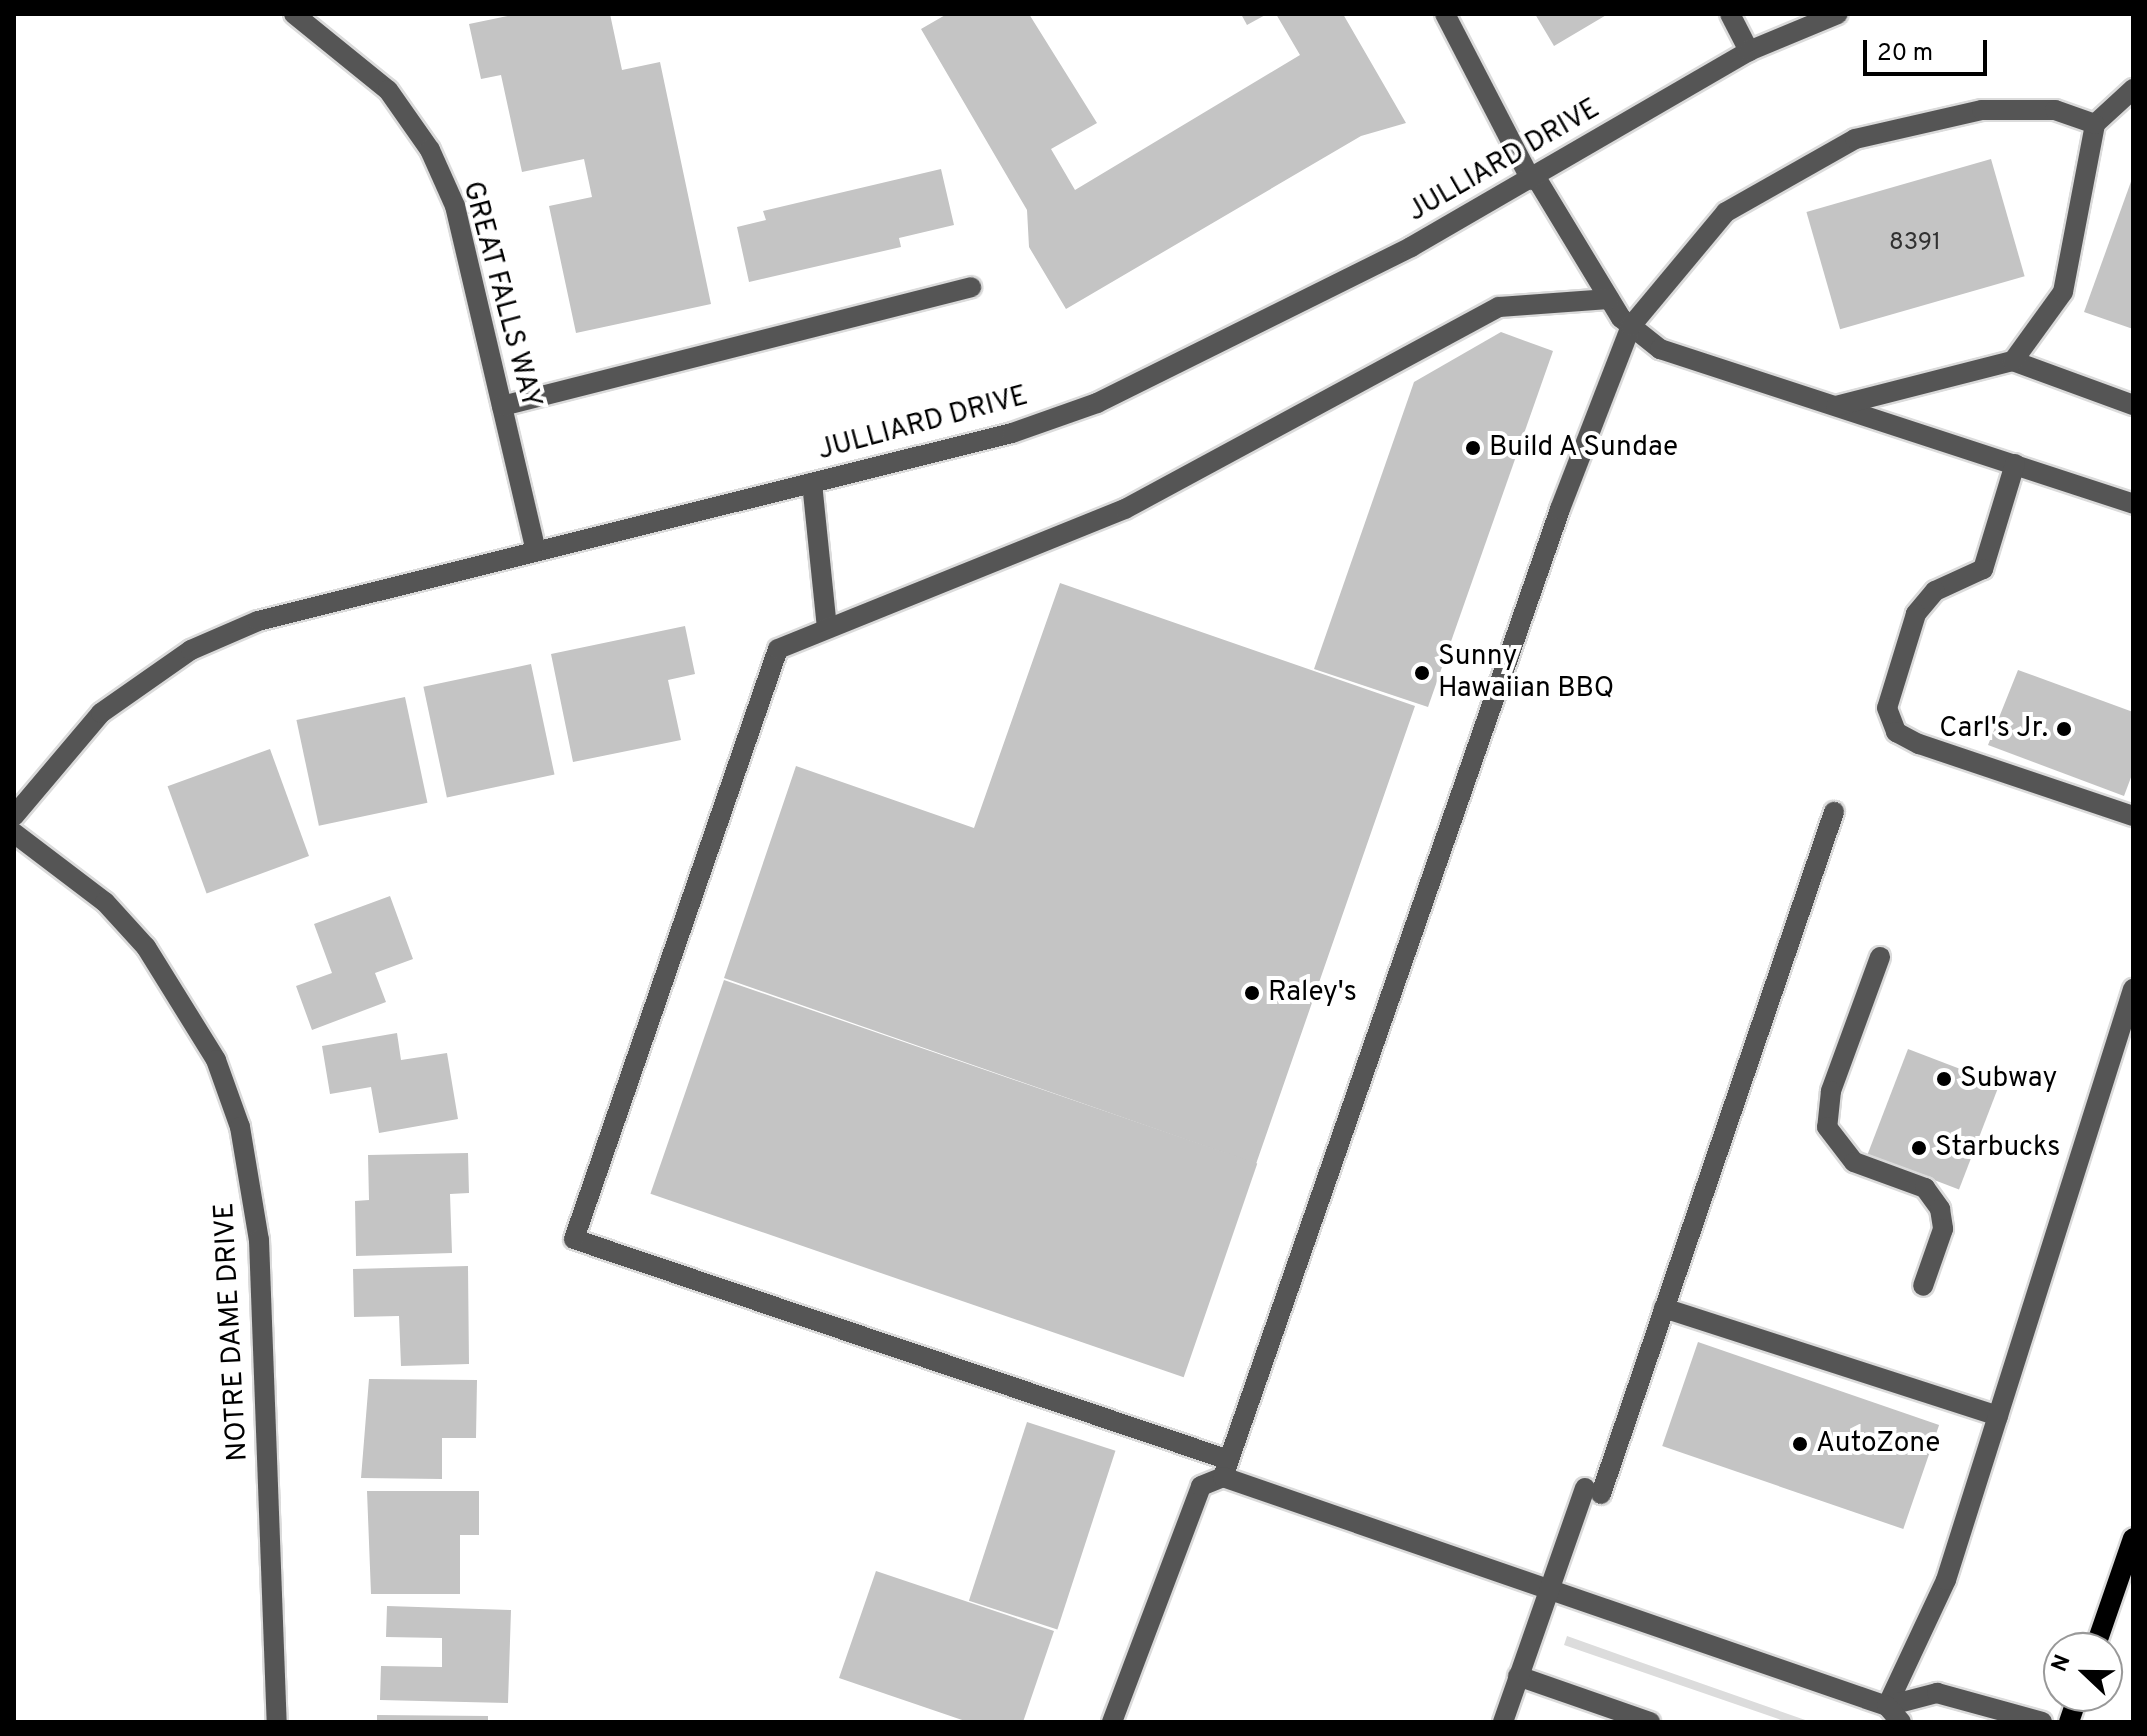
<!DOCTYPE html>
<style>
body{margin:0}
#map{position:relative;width:2147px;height:1736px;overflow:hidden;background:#fff;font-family:Overpass,sans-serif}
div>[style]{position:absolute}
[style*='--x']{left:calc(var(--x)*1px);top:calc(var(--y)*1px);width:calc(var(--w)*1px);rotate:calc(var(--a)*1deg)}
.green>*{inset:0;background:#dcdcdc}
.building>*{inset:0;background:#c4c4c4;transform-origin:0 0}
.roads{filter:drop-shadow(2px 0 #dbdbdb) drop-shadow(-2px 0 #dbdbdb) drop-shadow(0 2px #dbdbdb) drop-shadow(0 -2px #dbdbdb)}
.minor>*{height:20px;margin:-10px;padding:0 10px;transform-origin:10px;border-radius:10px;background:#555}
.major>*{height:20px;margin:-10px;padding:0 10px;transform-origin:10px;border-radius:10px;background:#000}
.dots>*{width:22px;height:22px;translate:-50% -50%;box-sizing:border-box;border:4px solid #fff;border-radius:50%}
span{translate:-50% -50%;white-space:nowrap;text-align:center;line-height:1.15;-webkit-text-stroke:8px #fff;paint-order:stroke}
.number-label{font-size:24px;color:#313131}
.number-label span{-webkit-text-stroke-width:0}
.street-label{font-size:28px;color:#000}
.poi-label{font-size:28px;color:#000}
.left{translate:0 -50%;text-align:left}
.right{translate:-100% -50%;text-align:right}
.frame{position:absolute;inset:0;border:16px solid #000;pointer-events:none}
.north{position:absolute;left:2043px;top:1632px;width:80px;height:80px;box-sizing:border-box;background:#fff;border:2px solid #999;border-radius:50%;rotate:292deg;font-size:22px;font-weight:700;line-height:32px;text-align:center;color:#000}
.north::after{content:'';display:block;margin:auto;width:28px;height:36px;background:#000;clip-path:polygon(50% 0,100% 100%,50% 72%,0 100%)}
.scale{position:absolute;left:1863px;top:40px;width:124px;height:36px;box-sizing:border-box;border:4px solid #000;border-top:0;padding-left:10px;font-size:24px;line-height:28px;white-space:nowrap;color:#000;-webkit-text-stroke:6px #fff;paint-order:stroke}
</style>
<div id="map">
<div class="green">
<i style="clip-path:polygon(1567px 1636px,1640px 1662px,1811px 1722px,1787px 1722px,1564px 1645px)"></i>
</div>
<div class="building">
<i style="clip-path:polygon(517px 14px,610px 14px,622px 70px,660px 62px,711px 304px,576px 333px,549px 206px,592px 197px,584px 159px,522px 172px,501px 75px,481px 79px,469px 24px)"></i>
<i style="clip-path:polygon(947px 14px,1029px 14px,1097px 123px,1051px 149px,1075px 190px,1300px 55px,1276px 14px,1343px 14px,1406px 123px,1361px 136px,1066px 309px,1029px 247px,1027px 210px,921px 29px)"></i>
<i style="clip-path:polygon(1241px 14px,1267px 14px,1247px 25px)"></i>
<i style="clip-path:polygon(1535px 14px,1608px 14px,1554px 46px)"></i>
<i style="left:1991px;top:159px;width:122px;height:192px;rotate:74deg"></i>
<i style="clip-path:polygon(941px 169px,954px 225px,899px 238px,901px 247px,749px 282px,737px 227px,766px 220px,763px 211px)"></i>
<i style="clip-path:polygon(2133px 176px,2133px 329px,2084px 312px)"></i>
<i style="clip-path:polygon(1501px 332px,1553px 351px,1428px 707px,1314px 669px,1414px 382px)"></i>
<i style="clip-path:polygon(1060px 583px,1415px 706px,1256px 1164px,724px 978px,796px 766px,974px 828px)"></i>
<i style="clip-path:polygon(685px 626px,695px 674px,668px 680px,681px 740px,573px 762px,551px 654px)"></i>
<i style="left:531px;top:664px;width:113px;height:110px;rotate:78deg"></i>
<i style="clip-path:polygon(2018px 670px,2133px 712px,2133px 772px,2124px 796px,1988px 745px)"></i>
<i style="left:405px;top:697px;width:108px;height:111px;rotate:78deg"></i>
<i style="left:270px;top:749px;width:114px;height:109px;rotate:70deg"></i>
<i style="clip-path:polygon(390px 896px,413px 959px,375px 973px,386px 1002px,312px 1030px,296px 986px,332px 973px,314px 924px)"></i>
<i style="left:724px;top:980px;width:564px;height:226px;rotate:19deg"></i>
<i style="clip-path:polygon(397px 1033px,401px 1060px,447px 1053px,458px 1119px,379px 1133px,371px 1087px,330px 1094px,322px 1046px)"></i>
<i style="left:1908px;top:1049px;width:98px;height:113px;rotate:21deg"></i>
<i style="clip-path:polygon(468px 1153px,469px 1193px,450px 1194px,452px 1253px,356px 1256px,355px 1201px,369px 1200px,368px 1155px)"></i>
<i style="clip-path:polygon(468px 1266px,469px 1364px,401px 1366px,399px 1316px,354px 1317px,353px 1269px)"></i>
<i style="left:1698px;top:1342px;width:255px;height:110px;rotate:19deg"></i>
<i style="clip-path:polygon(369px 1379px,477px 1380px,476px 1438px,442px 1438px,442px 1479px,361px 1478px)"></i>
<i style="left:1027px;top:1422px;width:93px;height:188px;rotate:18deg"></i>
<i style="clip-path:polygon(367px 1491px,479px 1491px,479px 1535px,460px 1535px,460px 1594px,371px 1594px)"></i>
<i style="clip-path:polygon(876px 1571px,1054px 1631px,1023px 1722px,968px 1722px,839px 1678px)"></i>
<i style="clip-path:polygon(387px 1606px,511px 1610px,508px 1703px,380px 1700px,381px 1666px,442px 1667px,442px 1638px,386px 1637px)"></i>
<i style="clip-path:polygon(377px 1715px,488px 1716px,488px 1722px,377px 1722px)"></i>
</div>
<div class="roads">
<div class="minor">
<i style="--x:294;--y:14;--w:121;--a:39"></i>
<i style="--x:388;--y:90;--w:73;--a:55"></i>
<i style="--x:430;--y:150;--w:61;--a:65.9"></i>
<i style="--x:455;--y:206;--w:354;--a:76.8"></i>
<i style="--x:1445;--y:14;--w:187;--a:62.6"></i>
<i style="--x:1730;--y:14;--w:42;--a:62.8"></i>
<i style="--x:1535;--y:176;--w:166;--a:58.8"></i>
<i style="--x:1621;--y:318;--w:50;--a:38.5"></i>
<i style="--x:1660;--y:349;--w:498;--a:18.1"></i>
<i style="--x:2013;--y:361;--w:128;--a:20.1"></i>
<i style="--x:502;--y:406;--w:484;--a:-14.2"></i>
<i style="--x:1836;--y:406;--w:183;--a:-14.3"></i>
<i style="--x:2013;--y:361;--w:85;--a:-54.1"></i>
<i style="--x:2063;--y:292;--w:171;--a:-79.2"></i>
<i style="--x:2095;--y:124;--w:52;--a:-42.6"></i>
<i style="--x:2015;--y:464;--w:110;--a:106.9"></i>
<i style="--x:1983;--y:569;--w:53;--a:155.4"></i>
<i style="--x:1935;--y:591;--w:30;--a:130"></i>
<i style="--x:1916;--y:614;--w:98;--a:107.1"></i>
<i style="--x:1887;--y:708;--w:26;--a:69"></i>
<i style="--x:1896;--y:732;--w:26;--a:28"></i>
<i style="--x:1919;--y:744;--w:226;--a:18.6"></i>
<i style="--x:812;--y:483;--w:145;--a:84.1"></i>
<i style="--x:14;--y:816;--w:135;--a:-49.8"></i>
<i style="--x:101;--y:713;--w:110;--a:-35"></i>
<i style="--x:191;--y:650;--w:73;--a:-23.4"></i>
<i style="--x:258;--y:621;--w:777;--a:-14"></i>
<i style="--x:1012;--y:433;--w:90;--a:-19.4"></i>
<i style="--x:1097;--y:403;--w:351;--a:-26.4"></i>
<i style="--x:1411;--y:247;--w:391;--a:-30.1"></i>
<i style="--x:1749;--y:51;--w:96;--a:-22.6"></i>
<i style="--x:14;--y:833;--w:114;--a:37.2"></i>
<i style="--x:105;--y:902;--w:61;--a:47.7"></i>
<i style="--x:146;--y:947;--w:133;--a:58.2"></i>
<i style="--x:216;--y:1060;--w:71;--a:70.3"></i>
<i style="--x:240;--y:1127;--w:115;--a:80.5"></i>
<i style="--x:259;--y:1240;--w:482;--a:87.9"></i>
<i style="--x:1880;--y:957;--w:143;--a:110.1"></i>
<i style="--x:1831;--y:1091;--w:36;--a:96"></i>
<i style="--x:1827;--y:1127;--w:44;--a:52.4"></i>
<i style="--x:1854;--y:1162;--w:76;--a:20.1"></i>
<i style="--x:1925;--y:1188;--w:26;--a:54"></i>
<i style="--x:1940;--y:1209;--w:20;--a:81"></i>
<i style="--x:1943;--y:1229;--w:60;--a:109.3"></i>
<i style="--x:1664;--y:1308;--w:351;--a:17.9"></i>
<i style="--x:1229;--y:1460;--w:691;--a:-161.36"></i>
<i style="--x:574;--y:1239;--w:624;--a:-70.93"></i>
<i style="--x:778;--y:649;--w:374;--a:-22"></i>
<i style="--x:1125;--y:509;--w:425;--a:-28.4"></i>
<i style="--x:1499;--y:307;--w:110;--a:-4.2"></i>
<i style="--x:1223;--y:1477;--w:1025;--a:-70.8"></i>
<i style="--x:1560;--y:509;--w:196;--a:-68.8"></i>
<i style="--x:1631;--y:326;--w:148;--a:-50.2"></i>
<i style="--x:1726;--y:212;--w:148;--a:-29.5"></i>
<i style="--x:1855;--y:139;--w:130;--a:-12.9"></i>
<i style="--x:1982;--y:110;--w:73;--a:0"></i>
<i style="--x:2055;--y:110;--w:42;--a:19.3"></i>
<i style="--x:1601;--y:1494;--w:721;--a:-71.14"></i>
<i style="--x:1518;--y:1676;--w:140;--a:19.2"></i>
<i style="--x:1887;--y:1706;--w:139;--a:-64.9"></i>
<i style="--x:1946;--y:1580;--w:620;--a:-72.44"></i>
<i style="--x:1887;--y:1706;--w:52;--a:-14.6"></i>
<i style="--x:1937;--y:1693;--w:109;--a:15.4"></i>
<i style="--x:1112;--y:1722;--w:252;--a:-69.3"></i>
<i style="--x:1201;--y:1486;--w:24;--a:-22"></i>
<i style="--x:1223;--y:1477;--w:702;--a:19.03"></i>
<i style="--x:1887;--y:1706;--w:21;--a:49"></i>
<i style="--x:1503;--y:1722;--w:248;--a:-70.7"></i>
</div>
<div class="major">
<i style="--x:2095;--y:1648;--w:116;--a:-70.9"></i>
<i style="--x:2069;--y:1722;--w:28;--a:-71"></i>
</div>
</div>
<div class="dots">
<i style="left:1473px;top:448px;background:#000"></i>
<i style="left:1422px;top:673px;background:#000"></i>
<i style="left:2064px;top:729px;background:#000"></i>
<i style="left:1252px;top:993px;background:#000"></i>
<i style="left:1944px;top:1079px;background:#000"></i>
<i style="left:1919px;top:1148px;background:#000"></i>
<i style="left:1800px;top:1444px;background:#000"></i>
</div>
<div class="number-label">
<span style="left:1915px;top:244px">8391</span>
</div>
<div class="street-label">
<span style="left:1504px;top:161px;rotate:-30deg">JULLIARD DRIVE</span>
<span style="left:501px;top:295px;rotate:75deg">GREAT FALLS WAY</span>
<span style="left:923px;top:424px;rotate:-15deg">JULLIARD DRIVE</span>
<span style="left:232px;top:1332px;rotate:-93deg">NOTRE DAME DRIVE</span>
</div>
<div class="poi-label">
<span class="left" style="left:1489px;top:448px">Build A Sundae</span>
<span class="left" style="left:1438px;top:673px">Sunny<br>Hawaiian BBQ</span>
<span class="right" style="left:2048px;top:729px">Carl's Jr.</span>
<span class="left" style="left:1268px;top:993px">Raley's</span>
<span class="left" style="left:1960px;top:1079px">Subway</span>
<span class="left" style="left:1935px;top:1148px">Starbucks</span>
<span class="left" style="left:1816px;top:1444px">AutoZone</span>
</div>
<div class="frame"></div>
<div class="north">N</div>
<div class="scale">20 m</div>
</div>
